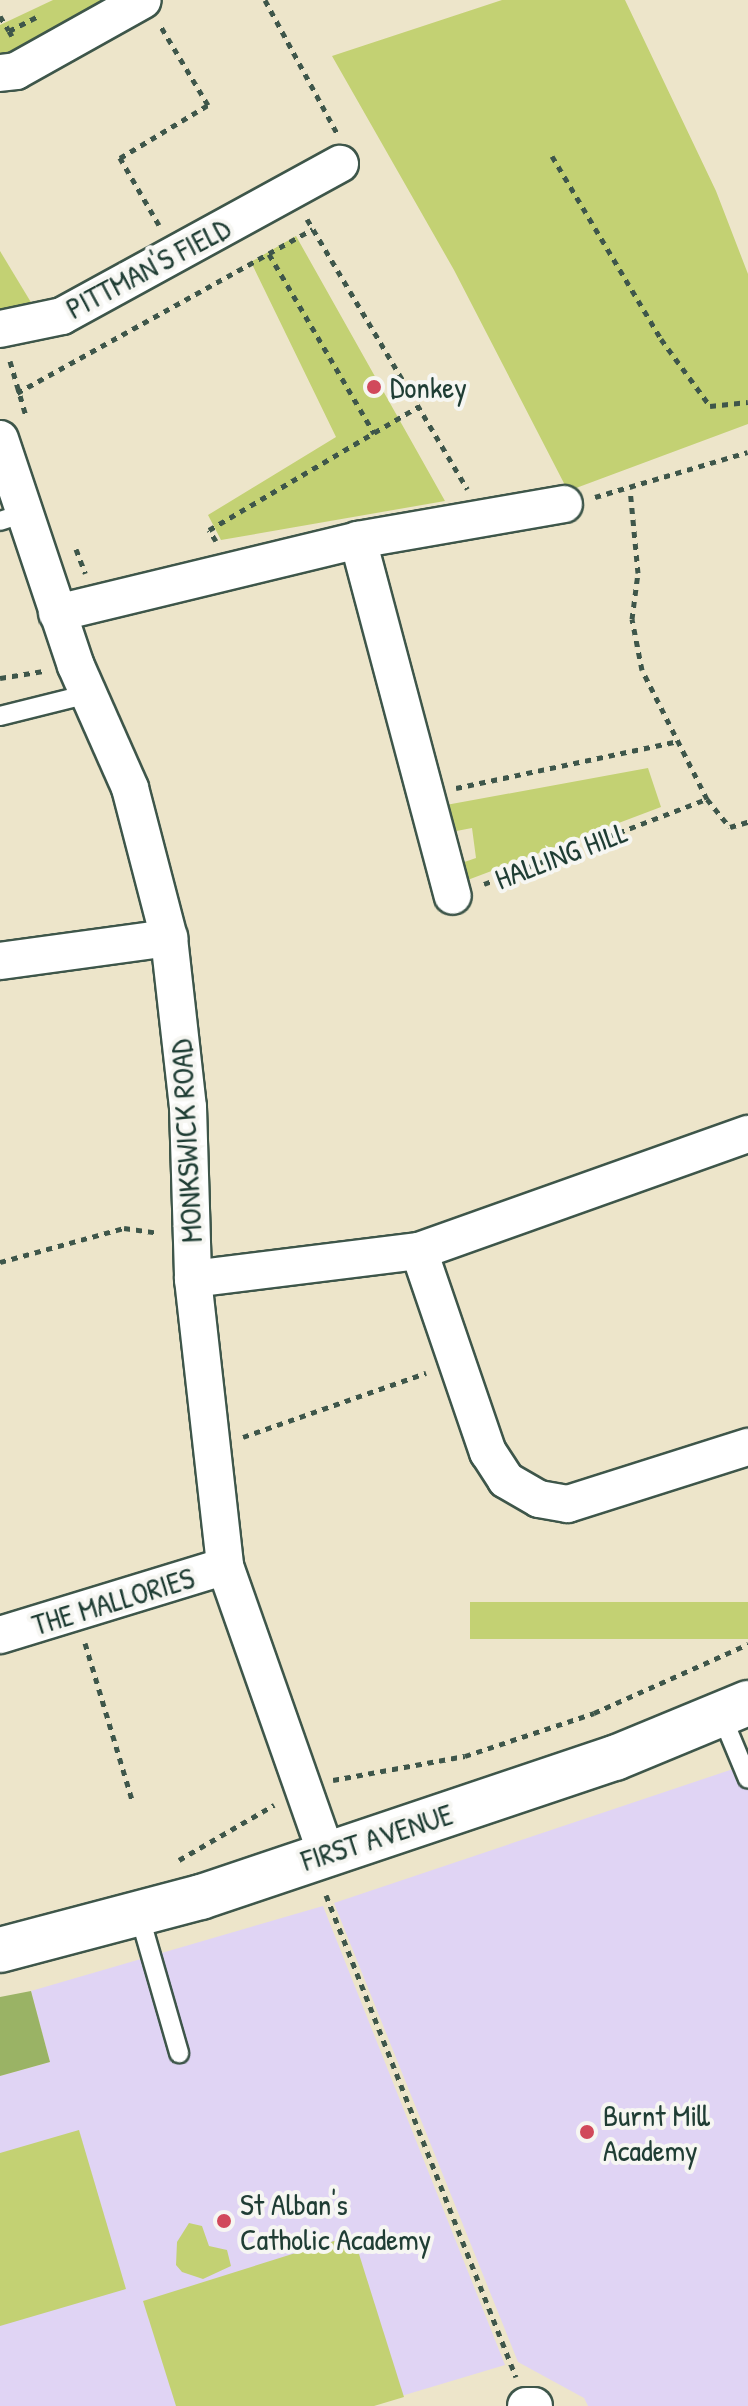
<!DOCTYPE html>
<style>
body{margin:0}
#map{position:relative;width:748px;height:2406px;overflow:hidden;background:#ede5ca;font-family:"Patrick Hand",sans-serif}
div>[style]{position:absolute}
[style*='--x']{left:calc(var(--x)*1px);top:calc(var(--y)*1px);width:calc(var(--w)*1px);rotate:calc(var(--a)*1deg)}
.built>*{inset:0;background:#e0d4f4}
.green>*{inset:0;background:#c3d173;transform-origin:0 0}
.forest>*{inset:0;background:#9ab365}
.path>*{height:5px;margin-top:-2.5px;transform-origin:0;background:repeating-linear-gradient(90deg,#3e564a 0 6px,transparent 0 12px)}
.roads{filter:drop-shadow(2px 0 #3e564a) drop-shadow(-2px 0 #3e564a) drop-shadow(0 2px #3e564a) drop-shadow(0 -2px #3e564a)}
.service>*{height:18px;margin:-9px;padding:0 9px;transform-origin:9px;border-radius:9px;background:#fff}
.minor>*{height:36px;margin:-18px;padding:0 18px;transform-origin:18px;border-radius:18px;background:#fff}
.tertiary>*{height:44px;margin:-22px;padding:0 22px;transform-origin:22px;border-radius:22px;background:#fff}
.dots>*{width:22px;height:22px;translate:-50% -50%;box-sizing:border-box;border:4px solid #f6f6f2;border-radius:50%}
span{translate:-50% -50%;white-space:nowrap;text-align:center;line-height:1.15;-webkit-text-stroke:8px #f6f6f2;paint-order:stroke}
.street-label{font-size:30px;color:#1f3d34}
.poi-label{font-size:30px;color:#1f3d34}
.left{translate:0 -50%;text-align:left}
</style>
<div id="map">
<div class="built">
<i style="clip-path:polygon(748px 1764px,748px 2406px,588px 2406px,584px 2398px,518px 2362px,334px 1903px)"></i>
<i style="clip-path:polygon(323px 1906px,505px 2365px,368px 2406px,0 2406px,0 2076px,50px 2062px,31px 1991px)"></i>
</div>
<div class="green">
<i style="clip-path:polygon(53px 0,108px 0,40px 39px,0 55px,0 25px)"></i>
<i style="clip-path:polygon(502px 0,625px 0,716px 191px,748px 274px,748px 424px,568px 491px,454px 270px,332px 56px)"></i>
<i style="clip-path:polygon(296px 236px,445px 501px,221px 540px,208px 515px,336px 437px,251px 262px)"></i>
<i style="clip-path:polygon(0 251px,32px 304px,0 309px)"></i>
<i style="clip-path:polygon(648px 768px,661px 807px,457px 884px,450px 867px,476px 858px,472px 828px,441px 834px,435px 807px)"></i>
<i style="left:748px;top:1602px;width:37px;height:278px;rotate:90deg"></i>
<i style="clip-path:polygon(79px 2130px,126px 2289px,0 2326px,0 2153px)"></i>
<i style="clip-path:polygon(189px 2223px,202px 2226px,209px 2246px,227px 2250px,231px 2266px,203px 2279px,182px 2272px,176px 2265px,177px 2242px)"></i>
<i style="clip-path:polygon(353px 2235px,404px 2397px,374px 2406px,176px 2406px,143px 2301px)"></i>
</div>
<div class="forest">
<i style="clip-path:polygon(31px 1991px,50px 2062px,0 2076px,0 1997px)"></i>
</div>
<div class="path">
<i style="--x:265;--y:0;--w:151;--a:61.6"></i>
<i style="--x:0;--y:16;--w:17;--a:59"></i>
<i style="--x:12;--y:36;--w:6;--a:-121"></i>
<i style="--x:9;--y:31;--w:33;--a:-27"></i>
<i style="--x:552;--y:156;--w:213;--a:59.2"></i>
<i style="--x:661;--y:339;--w:83;--a:53.8"></i>
<i style="--x:710;--y:406;--w:38;--a:-6"></i>
<i style="--x:307;--y:219;--w:314;--a:59.3"></i>
<i style="--x:159;--y:225;--w:78;--a:-120.2"></i>
<i style="--x:120;--y:158;--w:103;--a:-31.1"></i>
<i style="--x:208;--y:105;--w:93;--a:-121"></i>
<i style="--x:269;--y:254;--w:208;--a:59.6"></i>
<i style="--x:10;--y:361;--w:57;--a:73.8"></i>
<i style="--x:17;--y:393;--w:338;--a:-29"></i>
<i style="--x:595;--y:497;--w:159;--a:-16.4"></i>
<i style="--x:216;--y:541;--w:13;--a:-122"></i>
<i style="--x:209;--y:530;--w:243;--a:-30.5"></i>
<i style="--x:76;--y:549;--w:26;--a:69"></i>
<i style="--x:0;--y:678;--w:44;--a:-9.2"></i>
<i style="--x:456;--y:788;--w:224;--a:-11.9"></i>
<i style="--x:707;--y:799;--w:36;--a:51"></i>
<i style="--x:730;--y:827;--w:19;--a:-16"></i>
<i style="--x:484;--y:884;--w:239;--a:-20.9"></i>
<i style="--x:707;--y:799;--w:144;--a:-116.7"></i>
<i style="--x:642;--y:670;--w:52;--a:-101.1"></i>
<i style="--x:632;--y:619;--w:46;--a:-82.6"></i>
<i style="--x:638;--y:573;--w:84;--a:-95.4"></i>
<i style="--x:0;--y:1262;--w:129;--a:-15.3"></i>
<i style="--x:124;--y:1228;--w:35;--a:8"></i>
<i style="--x:243;--y:1437;--w:194;--a:-19.3"></i>
<i style="--x:85;--y:1643;--w:167;--a:73.3"></i>
<i style="--x:333;--y:1780;--w:134;--a:-10.3"></i>
<i style="--x:465;--y:1756;--w:136;--a:-18.4"></i>
<i style="--x:594;--y:1713;--w:169;--a:-24.1"></i>
<i style="--x:179;--y:1860;--w:110;--a:-30.1"></i>
<i style="--x:326;--y:1895;--w:518;--a:68.49"></i>
</div>
<div class="roads">
<div class="service">
<i style="--x:0;--y:521;--w:25;--a:-18"></i>
<i style="--x:0;--y:716;--w:91;--a:-14"></i>
<i style="--x:721;--y:1714;--w:70;--a:67.4"></i>
<i style="--x:139;--y:1914;--w:145;--a:73.9"></i>
</div>
<div class="minor">
<i style="--x:0;--y:73;--w:16;--a:-7"></i>
<i style="--x:16;--y:71;--w:145;--a:-29.2"></i>
<i style="--x:0;--y:329;--w:63;--a:-11.8"></i>
<i style="--x:62;--y:316;--w:317;--a:-28.7"></i>
<i style="--x:0;--y:439;--w:239;--a:71.5"></i>
<i style="--x:76;--y:666;--w:133;--a:66.1"></i>
<i style="--x:130;--y:788;--w:155;--a:75.4"></i>
<i style="--x:169;--y:938;--w:170;--a:83.6"></i>
<i style="--x:188;--y:1107;--w:172;--a:88.3"></i>
<i style="--x:193;--y:1279;--w:289;--a:83.6"></i>
<i style="--x:225;--y:1566;--w:304;--a:70.6"></i>
<i style="--x:358;--y:540;--w:368;--a:75.1"></i>
<i style="--x:57;--y:613;--w:310;--a:-13.6"></i>
<i style="--x:358;--y:540;--w:209;--a:-9.9"></i>
<i style="--x:0;--y:961;--w:171;--a:-7.8"></i>
<i style="--x:419;--y:1251;--w:213;--a:71.1"></i>
<i style="--x:488;--y:1452;--w:33;--a:57"></i>
<i style="--x:506;--y:1480;--w:38;--a:30"></i>
<i style="--x:539;--y:1499;--w:29;--a:10"></i>
<i style="--x:568;--y:1504;--w:189;--a:-17.6"></i>
<i style="--x:193;--y:1279;--w:228;--a:-7.1"></i>
<i style="--x:419;--y:1251;--w:349;--a:-19.6"></i>
<i style="--x:0;--y:1635;--w:235;--a:-17"></i>
<i style="--x:526;--y:2406;--w:8;--a:0"></i>
</div>
<div class="tertiary">
<i style="--x:0;--y:1950;--w:208;--a:-14.8"></i>
<i style="--x:201;--y:1897;--w:437;--a:-18.6"></i>
<i style="--x:615;--y:1758;--w:144;--a:-22.5"></i>
</div>
</div>
<div class="dots">
<i style="left:374px;top:387px;background:#d1495b"></i>
<i style="left:587px;top:2132px;background:#d1495b"></i>
<i style="left:224px;top:2221px;background:#d1495b"></i>
</div>
<div class="street-label">
<span style="left:148px;top:268px;rotate:-28deg">PITTMAN'S FIELD</span>
<span style="left:561px;top:855px;rotate:-21deg">HALLING HILL</span>
<span style="left:186px;top:1141px;rotate:-93deg">MONKSWICK ROAD</span>
<span style="left:113px;top:1601px;rotate:-17deg">THE MALLORIES</span>
<span style="left:377px;top:1837px;rotate:-18deg">FIRST AVENUE</span>
</div>
<div class="poi-label">
<span class="left" style="left:390px;top:387px">Donkey</span>
<span class="left" style="left:603px;top:2132px">Burnt Mill<br>Academy</span>
<span class="left" style="left:240px;top:2221px">St Alban's<br>Catholic Academy</span>
</div>
</div>
